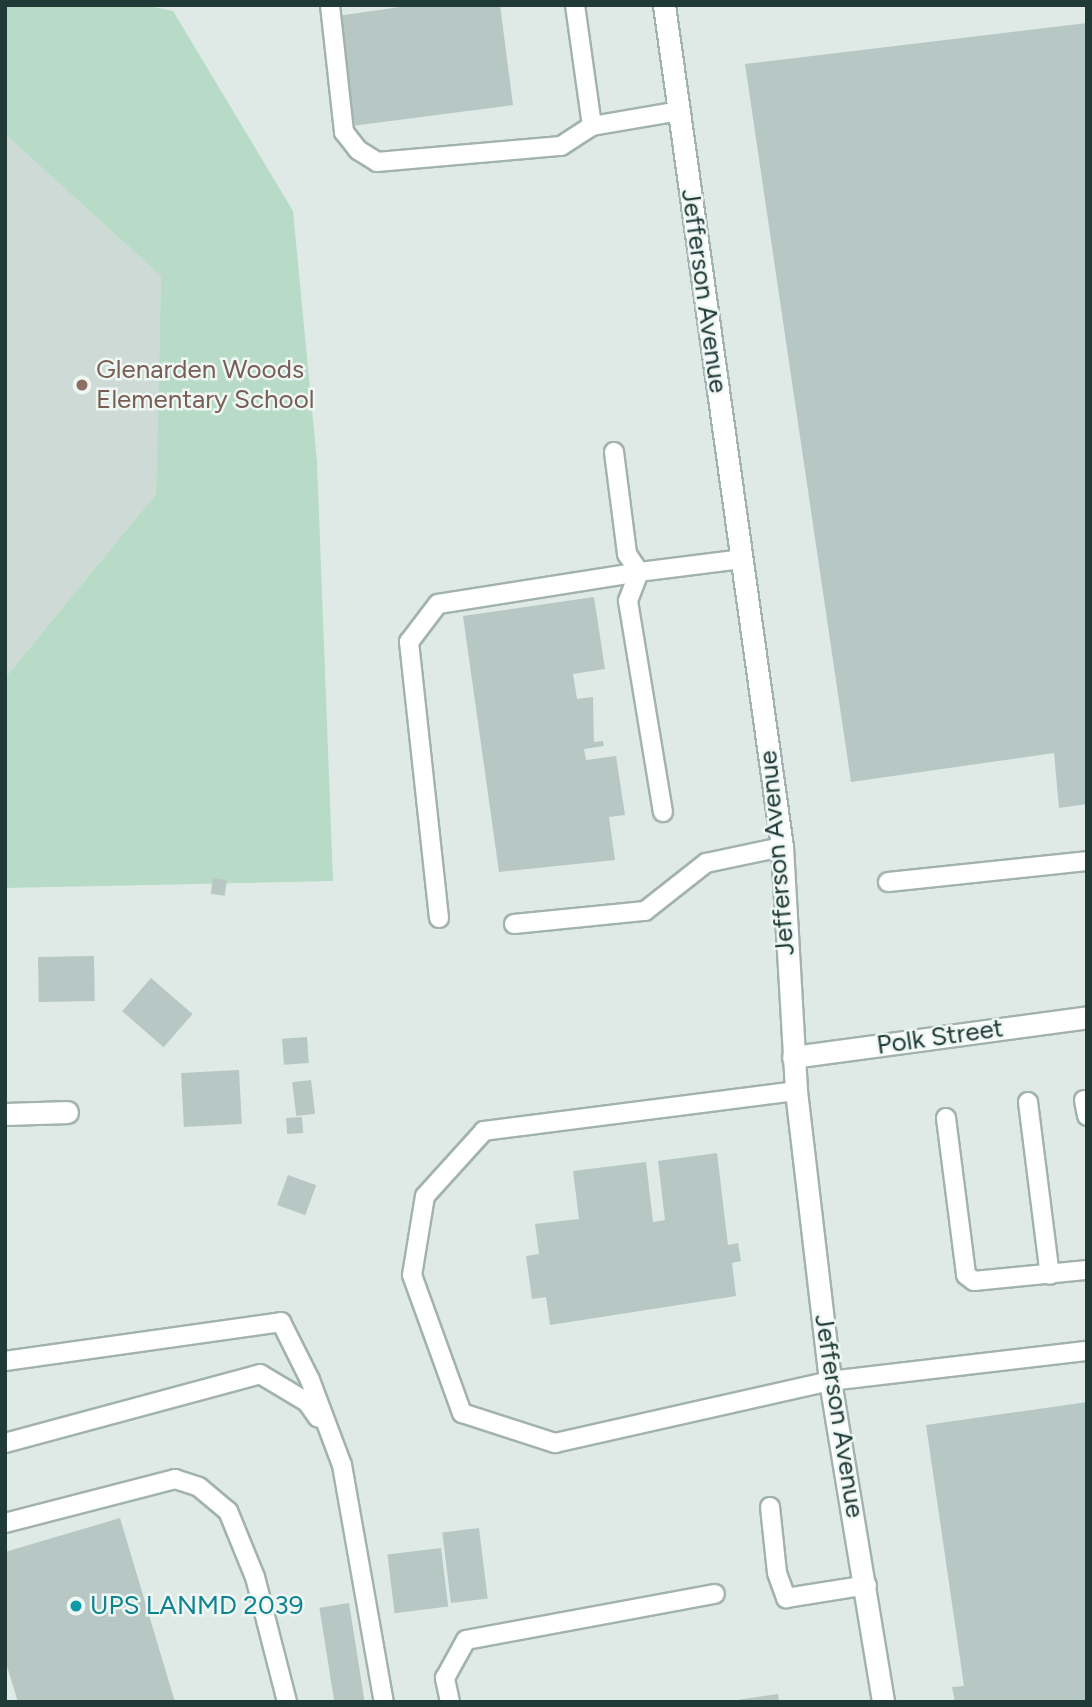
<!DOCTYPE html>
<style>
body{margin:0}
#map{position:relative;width:1092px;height:1707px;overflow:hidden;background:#dfeae7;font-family:Figtree,sans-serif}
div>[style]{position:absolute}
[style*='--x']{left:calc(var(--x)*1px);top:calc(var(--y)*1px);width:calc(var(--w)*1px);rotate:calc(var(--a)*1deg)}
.built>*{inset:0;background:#cddad6}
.green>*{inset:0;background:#b7dbc7}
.building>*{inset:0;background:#b7c7c3;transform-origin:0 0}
.roads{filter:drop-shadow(2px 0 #a2b2af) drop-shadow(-2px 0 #a2b2af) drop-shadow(0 2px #a2b2af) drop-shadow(0 -2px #a2b2af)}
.lane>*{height:18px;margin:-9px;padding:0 9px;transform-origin:9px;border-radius:9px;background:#fff}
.street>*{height:21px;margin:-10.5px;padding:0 10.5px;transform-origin:10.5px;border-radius:10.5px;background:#fff}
.dots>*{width:19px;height:19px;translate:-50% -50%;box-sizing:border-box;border:4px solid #eff7f4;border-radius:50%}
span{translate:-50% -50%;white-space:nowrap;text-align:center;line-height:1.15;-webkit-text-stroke:5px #eff7f4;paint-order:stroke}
.street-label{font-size:26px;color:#203a37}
.education-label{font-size:26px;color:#785e54}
.left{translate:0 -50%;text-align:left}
.culture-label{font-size:26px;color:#0d838f}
.frame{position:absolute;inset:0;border:7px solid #203a37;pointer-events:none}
</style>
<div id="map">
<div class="built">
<i style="clip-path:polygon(5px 134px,161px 276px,156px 494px,5px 678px)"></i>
</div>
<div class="green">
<i style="clip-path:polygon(5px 5px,143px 5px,173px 11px,293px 211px,317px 462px,333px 881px,5px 888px,5px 678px,156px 494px,161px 276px,5px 134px)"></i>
</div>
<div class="building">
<i style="clip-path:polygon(414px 5px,500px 5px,513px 105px,352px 126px,337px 16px)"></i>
<i style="clip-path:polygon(1087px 23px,1087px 804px,1059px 808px,1054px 753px,851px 782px,745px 64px)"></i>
<i style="clip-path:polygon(594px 597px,605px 669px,573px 674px,577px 699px,593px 697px,594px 742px,603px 741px,604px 746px,584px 749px,586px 760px,616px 756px,625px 815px,609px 817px,615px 860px,499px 872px,463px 616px)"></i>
<i style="left:213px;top:878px;width:14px;height:16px;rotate:8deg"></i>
<i style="left:94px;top:956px;width:45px;height:56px;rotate:89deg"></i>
<i style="left:151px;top:978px;width:55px;height:44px;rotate:41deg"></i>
<i style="left:307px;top:1037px;width:26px;height:25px;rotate:86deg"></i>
<i style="left:239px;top:1070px;width:54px;height:58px;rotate:87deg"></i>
<i style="left:311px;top:1080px;width:34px;height:19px;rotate:83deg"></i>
<i style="left:302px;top:1117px;width:16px;height:16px;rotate:86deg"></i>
<i style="clip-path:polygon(717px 1153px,728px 1245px,738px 1243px,741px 1261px,732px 1263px,736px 1296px,550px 1325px,546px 1297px,532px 1299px,526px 1256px,539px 1254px,535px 1224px,579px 1219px,573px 1171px,646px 1162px,653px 1222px,665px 1220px,658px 1161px)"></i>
<i style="left:288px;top:1175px;width:30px;height:32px;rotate:20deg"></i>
<i style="clip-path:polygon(1087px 1402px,1087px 1702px,955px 1702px,952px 1687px,964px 1686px,926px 1425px)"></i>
<i style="clip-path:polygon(120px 1518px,175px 1702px,18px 1702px,5px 1660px,5px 1552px)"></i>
<i style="left:479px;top:1528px;width:71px;height:37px;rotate:83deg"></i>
<i style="left:441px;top:1548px;width:59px;height:54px;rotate:83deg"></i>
<i style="left:349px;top:1603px;width:100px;height:30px;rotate:81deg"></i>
<i style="clip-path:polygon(778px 1694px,779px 1702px,737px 1702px,737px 1700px)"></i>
</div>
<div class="roads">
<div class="lane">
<i style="--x:330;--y:5;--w:128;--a:83.7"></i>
<i style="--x:344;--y:132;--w:23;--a:52"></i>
<i style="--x:358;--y:150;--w:22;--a:32"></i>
<i style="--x:377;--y:162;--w:185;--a:-5"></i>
<i style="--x:561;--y:146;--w:37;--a:-33"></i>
<i style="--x:592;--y:126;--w:88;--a:-9.8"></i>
<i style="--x:575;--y:5;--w:122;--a:82"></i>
<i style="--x:614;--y:452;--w:103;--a:82.7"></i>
<i style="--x:627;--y:554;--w:22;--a:56"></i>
<i style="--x:639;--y:572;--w:104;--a:-7.2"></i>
<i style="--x:888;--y:882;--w:200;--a:-6"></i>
<i style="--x:439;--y:918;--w:278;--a:-96.2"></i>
<i style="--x:409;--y:642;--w:48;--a:-52.7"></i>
<i style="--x:438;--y:604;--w:204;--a:-9"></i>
<i style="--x:639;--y:572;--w:31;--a:111"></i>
<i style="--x:628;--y:601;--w:214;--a:80.6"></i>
<i style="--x:514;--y:924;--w:132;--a:-5.7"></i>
<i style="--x:645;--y:911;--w:78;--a:-38.2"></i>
<i style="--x:706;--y:863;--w:78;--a:-11.9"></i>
<i style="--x:796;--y:1091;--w:315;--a:172.7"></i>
<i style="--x:484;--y:1131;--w:88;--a:132.2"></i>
<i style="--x:425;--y:1196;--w:80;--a:99.3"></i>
<i style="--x:412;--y:1275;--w:147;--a:70.1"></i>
<i style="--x:462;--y:1413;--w:98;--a:17.9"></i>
<i style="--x:555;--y:1443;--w:282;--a:-12.7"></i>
<i style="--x:830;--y:1381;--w:259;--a:-6.7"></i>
<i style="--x:1084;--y:1100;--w:16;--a:79"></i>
<i style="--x:1028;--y:1102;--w:174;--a:82.8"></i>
<i style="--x:946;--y:1118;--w:158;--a:82.7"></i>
<i style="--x:966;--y:1275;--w:10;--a:37"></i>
<i style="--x:974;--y:1281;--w:114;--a:-5.6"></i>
<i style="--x:5;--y:1361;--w:279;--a:-8"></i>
<i style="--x:281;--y:1322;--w:65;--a:63.4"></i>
<i style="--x:310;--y:1380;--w:91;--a:69.4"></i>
<i style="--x:342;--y:1465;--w:241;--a:80"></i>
<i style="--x:5;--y:1443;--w:264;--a:-15.1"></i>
<i style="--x:260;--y:1374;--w:55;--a:30.8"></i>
<i style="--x:307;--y:1402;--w:19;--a:55"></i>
<i style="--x:770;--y:1507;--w:66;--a:83.9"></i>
<i style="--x:777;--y:1573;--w:27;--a:70"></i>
<i style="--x:786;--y:1598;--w:82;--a:-9.1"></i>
<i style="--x:5;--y:1523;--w:176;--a:-14.5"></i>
<i style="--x:175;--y:1479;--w:25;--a:18"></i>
<i style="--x:199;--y:1487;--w:38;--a:40"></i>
<i style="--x:228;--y:1511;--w:71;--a:67.8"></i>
<i style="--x:255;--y:1577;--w:129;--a:75.6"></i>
<i style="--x:450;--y:1702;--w:25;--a:-102"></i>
<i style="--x:445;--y:1678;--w:43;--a:-61.1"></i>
<i style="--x:466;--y:1640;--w:253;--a:-10.5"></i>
</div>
<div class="street">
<i style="--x:664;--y:5;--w:850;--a:82.02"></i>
<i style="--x:782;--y:847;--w:244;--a:86.7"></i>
<i style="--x:796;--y:1091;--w:292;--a:83.3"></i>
<i style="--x:830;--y:1381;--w:325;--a:80.6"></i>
<i style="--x:793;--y:1057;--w:297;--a:-7.7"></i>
<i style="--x:5;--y:1114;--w:62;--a:-1.8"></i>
</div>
</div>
<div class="dots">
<i style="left:82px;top:385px;background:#8d6e63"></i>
<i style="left:76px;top:1606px;background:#0f9aa8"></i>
</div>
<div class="street-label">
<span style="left:704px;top:291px;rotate:82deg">Jefferson Avenue</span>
<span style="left:777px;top:853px;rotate:-95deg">Jefferson Avenue</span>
<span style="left:940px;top:1037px;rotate:-8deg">Polk Street</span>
<span style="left:839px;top:1416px;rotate:81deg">Jefferson Avenue</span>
</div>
<div class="education-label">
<span class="left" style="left:96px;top:385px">Glenarden Woods<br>Elementary School</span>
</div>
<div class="culture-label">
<span class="left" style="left:90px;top:1606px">UPS LANMD 2039</span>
</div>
<div class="frame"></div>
</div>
